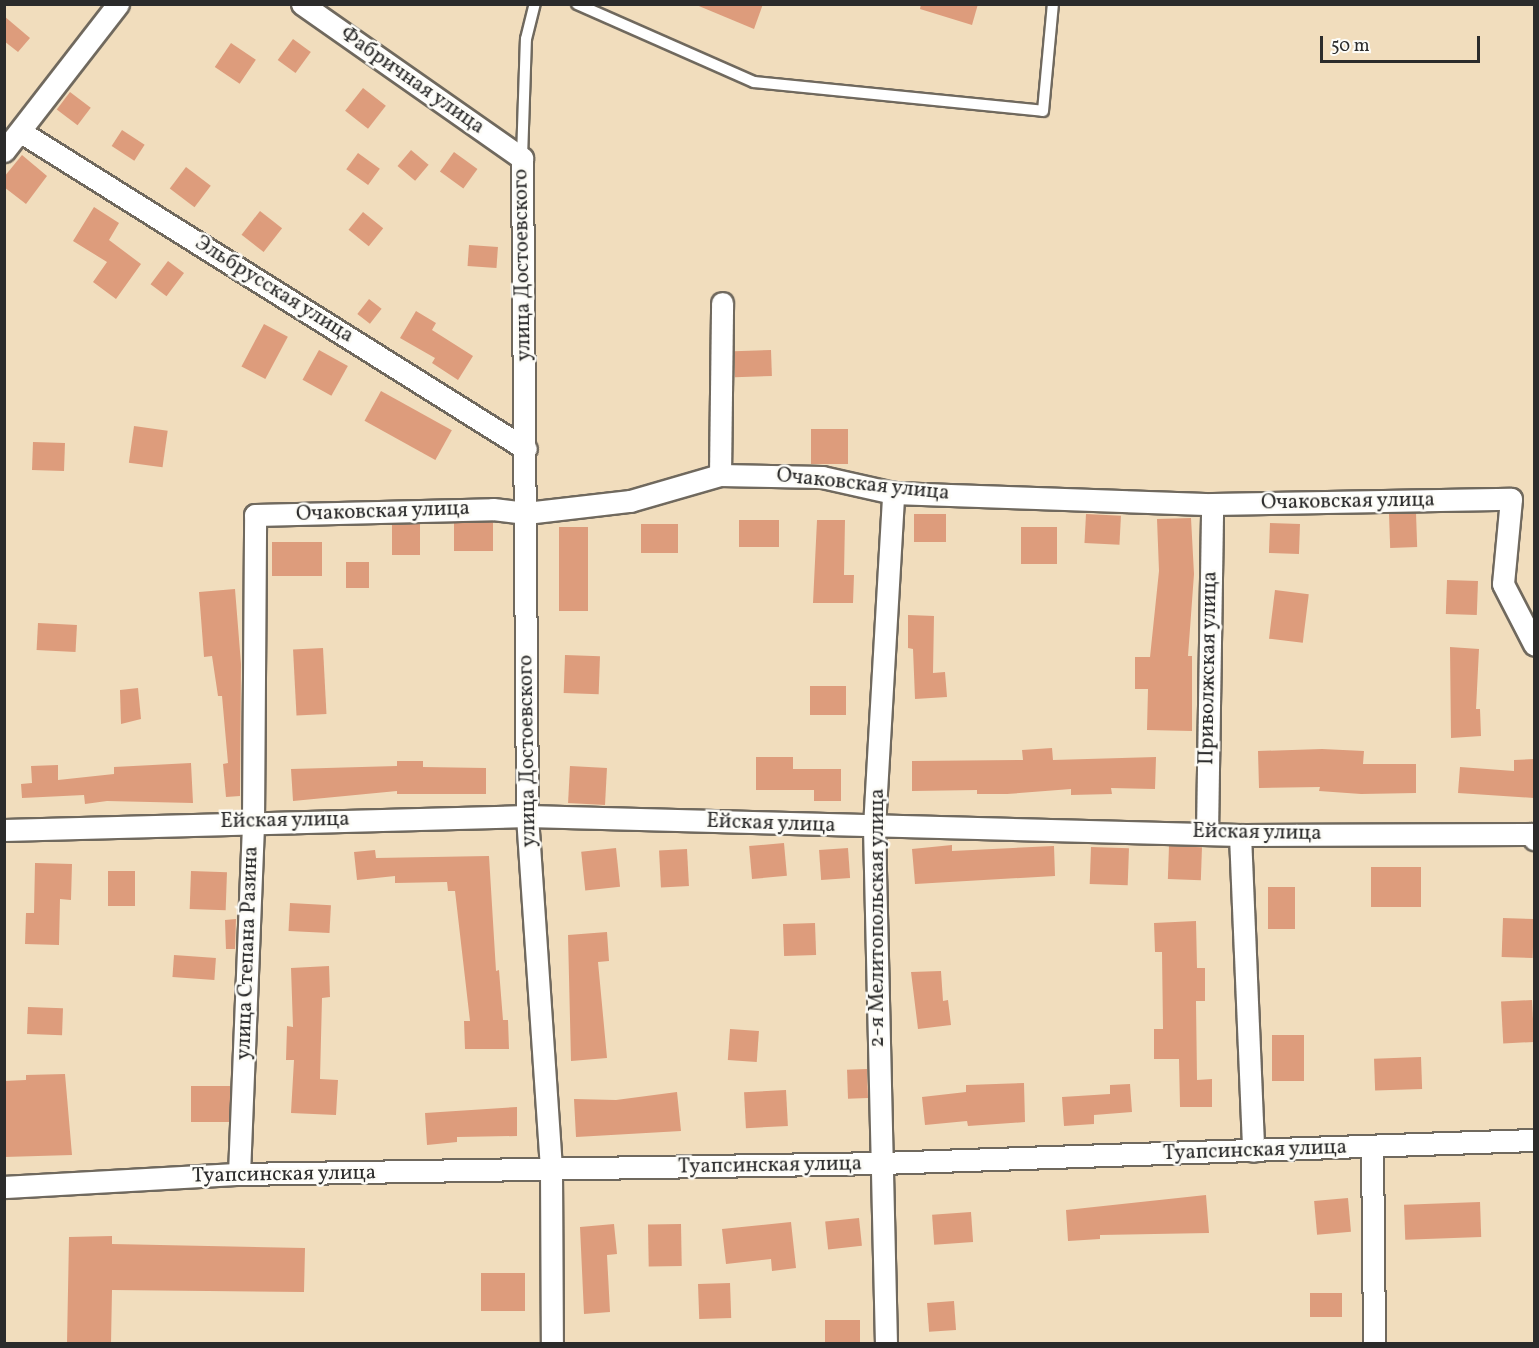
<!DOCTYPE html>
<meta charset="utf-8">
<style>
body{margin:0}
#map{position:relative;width:1539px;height:1348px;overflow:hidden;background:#f1ddbd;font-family:Vollkorn,serif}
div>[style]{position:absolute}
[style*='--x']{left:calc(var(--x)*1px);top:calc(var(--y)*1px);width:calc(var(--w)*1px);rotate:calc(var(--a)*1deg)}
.building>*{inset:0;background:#dd9c7c;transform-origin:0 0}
.roads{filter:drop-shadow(2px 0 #70695e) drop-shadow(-2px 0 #70695e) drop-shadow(0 2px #70695e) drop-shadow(0 -2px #70695e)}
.service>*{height:10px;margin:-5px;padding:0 5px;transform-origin:5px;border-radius:5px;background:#fff}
.minor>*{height:21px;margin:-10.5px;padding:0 10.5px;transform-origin:10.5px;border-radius:10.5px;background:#fff}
span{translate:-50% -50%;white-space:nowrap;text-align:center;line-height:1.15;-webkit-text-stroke:5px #fdfcf7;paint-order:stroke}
.street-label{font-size:21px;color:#2b2b2b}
.frame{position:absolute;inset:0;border:6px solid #2b2b2b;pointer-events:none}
.scale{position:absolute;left:1320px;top:36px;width:160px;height:27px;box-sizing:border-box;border:3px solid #2b2b2b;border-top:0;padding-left:8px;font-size:18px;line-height:21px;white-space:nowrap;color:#2b2b2b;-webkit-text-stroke:4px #fdfcf7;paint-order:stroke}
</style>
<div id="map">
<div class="building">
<i style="clip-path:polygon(694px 4px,763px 4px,754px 29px)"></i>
<i style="clip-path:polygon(921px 4px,978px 4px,972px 25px,920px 9px)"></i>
<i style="clip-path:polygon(4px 16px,30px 38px,18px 52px,4px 41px)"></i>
<i style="left:293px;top:39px;width:22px;height:26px;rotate:36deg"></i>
<i style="left:231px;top:43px;width:30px;height:29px;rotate:34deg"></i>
<i style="left:363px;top:88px;width:29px;height:29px;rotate:38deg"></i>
<i style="left:70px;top:92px;width:26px;height:22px;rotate:37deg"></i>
<i style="left:122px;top:130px;width:27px;height:19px;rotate:33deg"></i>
<i style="left:411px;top:150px;width:23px;height:21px;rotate:40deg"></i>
<i style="left:454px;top:152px;width:29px;height:24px;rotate:36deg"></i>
<i style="left:358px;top:153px;width:27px;height:20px;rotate:36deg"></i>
<i style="clip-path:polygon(22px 155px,47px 176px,26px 204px,4px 187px,4px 177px)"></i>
<i style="left:186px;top:167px;width:31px;height:27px;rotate:37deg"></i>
<i style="clip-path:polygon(94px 207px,119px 223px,109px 240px,141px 264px,116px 299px,93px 282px,107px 262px,73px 241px)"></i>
<i style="left:260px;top:211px;width:28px;height:30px;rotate:38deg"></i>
<i style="left:363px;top:212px;width:26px;height:23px;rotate:39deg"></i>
<i style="left:469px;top:245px;width:29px;height:21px;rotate:4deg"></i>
<i style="left:168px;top:261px;width:20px;height:29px;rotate:37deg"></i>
<i style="left:369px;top:299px;width:16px;height:19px;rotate:38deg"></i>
<i style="clip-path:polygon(416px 311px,436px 323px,432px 330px,473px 356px,458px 380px,432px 363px,435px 358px,400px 338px)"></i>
<i style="left:264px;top:324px;width:27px;height:48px;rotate:28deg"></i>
<i style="left:319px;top:350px;width:33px;height:34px;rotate:29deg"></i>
<i style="left:771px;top:350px;width:26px;height:37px;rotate:88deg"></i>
<i style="left:381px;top:391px;width:81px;height:34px;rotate:29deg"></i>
<i style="left:134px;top:426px;width:34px;height:37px;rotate:8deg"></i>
<i style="left:811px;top:429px;width:37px;height:35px"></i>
<i style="left:33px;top:442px;width:32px;height:28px;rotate:2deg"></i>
<i style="left:1416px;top:513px;width:34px;height:27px;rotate:88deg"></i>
<i style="left:946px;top:514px;width:28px;height:32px;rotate:90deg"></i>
<i style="left:1086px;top:514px;width:35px;height:29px;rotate:3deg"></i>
<i style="clip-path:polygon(1191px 518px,1194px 574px,1188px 656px,1192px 656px,1192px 731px,1147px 730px,1148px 689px,1135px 689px,1135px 657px,1150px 657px,1159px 571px,1157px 519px)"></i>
<i style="left:779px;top:520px;width:27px;height:40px;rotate:90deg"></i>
<i style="clip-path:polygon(817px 520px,845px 520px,844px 575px,854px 575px,853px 603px,813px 603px)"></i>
<i style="left:493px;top:522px;width:29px;height:39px;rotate:90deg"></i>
<i style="left:1270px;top:523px;width:30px;height:30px;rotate:2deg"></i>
<i style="left:392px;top:524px;width:28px;height:31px"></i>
<i style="left:641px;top:524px;width:37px;height:29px"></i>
<i style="left:559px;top:527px;width:29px;height:84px"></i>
<i style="left:1021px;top:527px;width:36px;height:37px"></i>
<i style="left:322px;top:542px;width:34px;height:50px;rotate:90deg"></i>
<i style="left:346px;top:562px;width:23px;height:26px"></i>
<i style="left:1447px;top:580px;width:31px;height:34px;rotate:2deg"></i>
<i style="clip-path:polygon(235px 589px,241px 664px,240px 796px,226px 797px,223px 764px,228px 763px,222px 696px,218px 696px,212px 656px,204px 657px,199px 592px)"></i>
<i style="left:1275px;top:590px;width:34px;height:49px;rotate:7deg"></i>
<i style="clip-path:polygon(908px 615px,934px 616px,933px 673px,945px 672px,947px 697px,915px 699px,913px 649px,908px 648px)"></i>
<i style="left:38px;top:623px;width:39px;height:27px;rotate:3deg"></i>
<i style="clip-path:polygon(1450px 647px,1479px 649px,1476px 709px,1480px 709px,1481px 736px,1451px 738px)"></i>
<i style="left:323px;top:648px;width:66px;height:30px;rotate:87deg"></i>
<i style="left:565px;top:655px;width:35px;height:38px;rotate:2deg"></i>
<i style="left:810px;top:686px;width:36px;height:29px"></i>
<i style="clip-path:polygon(138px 688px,141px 719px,121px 724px,120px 690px)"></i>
<i style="clip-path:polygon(1052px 748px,1053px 760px,1156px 757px,1155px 789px,1111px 788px,1112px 794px,1071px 795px,1071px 789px,1007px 794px,977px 794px,977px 790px,912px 791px,912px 761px,1023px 760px,1022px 750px)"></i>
<i style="clip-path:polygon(1322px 749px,1364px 751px,1363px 764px,1416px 764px,1416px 793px,1361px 794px,1319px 791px,1320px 787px,1259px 788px,1258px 751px)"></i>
<i style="clip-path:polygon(756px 757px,793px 757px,793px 769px,841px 769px,841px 801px,814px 801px,814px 790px,756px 790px)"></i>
<i style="clip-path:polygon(1534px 759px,1534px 798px,1458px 793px,1460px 767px,1514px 771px,1514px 760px)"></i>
<i style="clip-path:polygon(397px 761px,423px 761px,423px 767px,486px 768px,486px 794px,397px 794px,397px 791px,293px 801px,291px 769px,397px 766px)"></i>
<i style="clip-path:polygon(191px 763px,193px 803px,107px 801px,85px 804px,84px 795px,22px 798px,21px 784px,32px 783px,31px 766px,58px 765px,58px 780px,114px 774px,114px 767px)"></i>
<i style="left:570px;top:766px;width:37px;height:37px;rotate:3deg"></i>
<i style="left:784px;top:843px;width:33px;height:35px;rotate:85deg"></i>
<i style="clip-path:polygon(952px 845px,952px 851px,1054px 846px,1055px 876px,915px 884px,912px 849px)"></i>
<i style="left:1169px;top:846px;width:33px;height:33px;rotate:2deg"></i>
<i style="left:1091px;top:847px;width:38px;height:37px;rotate:2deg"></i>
<i style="left:616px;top:848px;width:39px;height:35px;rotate:84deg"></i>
<i style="left:848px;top:848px;width:30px;height:29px;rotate:86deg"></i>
<i style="left:687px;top:849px;width:37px;height:28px;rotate:87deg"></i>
<i style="clip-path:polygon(375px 850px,376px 858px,489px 856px,496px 971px,499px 970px,503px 1020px,508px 1020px,509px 1049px,465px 1049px,464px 1021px,470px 1021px,455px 891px,448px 891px,447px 882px,395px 883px,395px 876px,357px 880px,354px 852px)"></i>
<i style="clip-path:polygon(35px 863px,72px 864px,71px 900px,60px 899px,59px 945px,25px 944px,26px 913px,34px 913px)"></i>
<i style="left:1421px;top:867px;width:40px;height:50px;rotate:90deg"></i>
<i style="left:108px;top:871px;width:27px;height:35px"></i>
<i style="left:191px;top:871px;width:36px;height:38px;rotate:2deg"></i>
<i style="left:1268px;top:887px;width:27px;height:42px"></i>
<i style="left:290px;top:903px;width:41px;height:28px;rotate:3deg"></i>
<i style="left:1503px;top:918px;width:31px;height:39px;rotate:2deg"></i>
<i style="clip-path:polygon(236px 919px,235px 949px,226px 949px,225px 920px)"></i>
<i style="clip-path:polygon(1196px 921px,1197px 968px,1205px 968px,1205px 1001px,1196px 1001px,1197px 1080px,1212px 1079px,1212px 1107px,1180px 1107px,1179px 1059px,1154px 1059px,1154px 1029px,1163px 1029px,1162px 952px,1155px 952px,1154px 923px)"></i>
<i style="left:815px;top:923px;width:32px;height:32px;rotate:88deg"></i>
<i style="clip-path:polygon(607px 932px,609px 961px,598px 962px,607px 1058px,571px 1061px,568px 935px)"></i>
<i style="left:174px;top:955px;width:42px;height:22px;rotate:4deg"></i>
<i style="clip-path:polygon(329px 966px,330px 997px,322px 998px,320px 1079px,338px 1080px,336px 1115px,291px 1113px,294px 1060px,286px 1060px,287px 1026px,293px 1027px,291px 968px)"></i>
<i style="clip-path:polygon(941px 971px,943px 1001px,948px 1000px,951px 1025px,918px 1029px,911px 972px)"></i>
<i style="left:1532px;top:1000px;width:42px;height:31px;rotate:87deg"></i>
<i style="left:28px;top:1007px;width:35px;height:27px;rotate:2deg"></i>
<i style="left:730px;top:1029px;width:29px;height:31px;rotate:4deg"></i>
<i style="left:1272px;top:1035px;width:32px;height:46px"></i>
<i style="left:1421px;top:1057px;width:32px;height:47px;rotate:88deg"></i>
<i style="left:867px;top:1069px;width:29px;height:20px;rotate:88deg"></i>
<i style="clip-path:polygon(65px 1074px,72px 1155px,4px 1157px,4px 1081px,26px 1080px,26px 1075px)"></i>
<i style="clip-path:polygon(1024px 1083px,1025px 1122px,968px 1126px,967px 1121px,925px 1125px,922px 1097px,966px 1092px,966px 1085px)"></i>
<i style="clip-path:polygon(1130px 1084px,1132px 1112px,1094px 1115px,1094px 1124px,1064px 1126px,1062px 1097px,1110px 1094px,1110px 1085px)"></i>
<i style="left:191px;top:1086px;width:39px;height:36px"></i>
<i style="left:786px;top:1090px;width:36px;height:42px;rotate:87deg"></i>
<i style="clip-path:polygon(677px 1092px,681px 1131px,576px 1137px,574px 1099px,616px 1100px)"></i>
<i style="clip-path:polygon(517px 1107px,517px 1136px,457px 1137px,457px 1142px,427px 1145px,425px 1113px)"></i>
<i style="clip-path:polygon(1206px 1195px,1209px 1233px,1100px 1235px,1100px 1239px,1068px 1241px,1066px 1210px)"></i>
<i style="left:1348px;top:1198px;width:34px;height:34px;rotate:85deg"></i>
<i style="left:1480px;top:1202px;width:35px;height:76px;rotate:88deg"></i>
<i style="left:971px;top:1212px;width:30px;height:39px;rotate:86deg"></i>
<i style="left:859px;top:1218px;width:28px;height:34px;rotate:84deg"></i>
<i style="clip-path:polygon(791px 1222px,796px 1268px,772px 1271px,771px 1259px,726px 1264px,722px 1229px)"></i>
<i style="clip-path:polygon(614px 1224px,617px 1254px,607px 1255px,610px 1312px,584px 1314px,580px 1227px)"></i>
<i style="left:681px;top:1224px;width:42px;height:33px;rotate:89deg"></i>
<i style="clip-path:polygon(112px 1236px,112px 1244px,305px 1248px,304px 1292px,112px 1290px,111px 1344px,67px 1344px,69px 1237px)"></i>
<i style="left:481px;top:1273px;width:44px;height:38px"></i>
<i style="left:730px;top:1283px;width:35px;height:32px;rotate:88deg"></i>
<i style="left:1310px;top:1293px;width:32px;height:24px"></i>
<i style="left:954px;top:1301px;width:29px;height:27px;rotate:86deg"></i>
<i style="left:825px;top:1320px;width:35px;height:24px"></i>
</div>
<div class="roads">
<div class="service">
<i style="--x:577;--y:4;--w:193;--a:23.8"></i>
<i style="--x:754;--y:82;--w:290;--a:5.7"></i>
<i style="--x:1043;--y:111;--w:107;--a:-84.7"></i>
<i style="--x:522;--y:158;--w:119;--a:-88.1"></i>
<i style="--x:526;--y:39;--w:36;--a:-76"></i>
</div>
<div class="minor">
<i style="--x:302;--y:4;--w:269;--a:35"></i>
<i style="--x:522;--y:158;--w:658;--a:89.56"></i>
<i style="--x:527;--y:816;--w:356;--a:86.1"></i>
<i style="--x:551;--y:1171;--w:173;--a:89.7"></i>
<i style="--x:21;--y:132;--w:596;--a:32.12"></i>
<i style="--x:4;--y:151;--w:186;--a:-52.2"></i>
<i style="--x:720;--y:475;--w:172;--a:-89.3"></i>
<i style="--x:4;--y:830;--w:523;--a:-1.53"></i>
<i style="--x:527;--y:816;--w:713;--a:1.53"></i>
<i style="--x:1240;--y:835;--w:291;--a:-0.2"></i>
<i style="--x:1531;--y:834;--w:6;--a:59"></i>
<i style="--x:1207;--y:833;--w:329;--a:-89.1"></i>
<i style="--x:1240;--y:835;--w:316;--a:87.6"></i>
<i style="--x:1372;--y:1146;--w:198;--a:89.4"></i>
<i style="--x:239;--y:1174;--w:353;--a:-87.7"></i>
<i style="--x:253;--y:821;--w:306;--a:-89.6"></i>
<i style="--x:255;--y:515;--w:238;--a:-1.4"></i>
<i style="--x:493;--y:509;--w:33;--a:7"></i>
<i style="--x:526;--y:513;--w:105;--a:-6.6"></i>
<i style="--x:630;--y:501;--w:94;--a:-16.1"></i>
<i style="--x:720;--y:475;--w:102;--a:1.1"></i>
<i style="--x:822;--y:477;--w:73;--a:12.7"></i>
<i style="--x:893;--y:493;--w:319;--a:2"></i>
<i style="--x:1212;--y:504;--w:299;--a:-1"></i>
<i style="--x:1511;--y:499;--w:85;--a:95.4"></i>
<i style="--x:1503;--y:584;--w:68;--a:62.7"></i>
<i style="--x:4;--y:1187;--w:235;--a:-3.2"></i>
<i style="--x:239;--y:1174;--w:642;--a:-0.98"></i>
<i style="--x:881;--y:1163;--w:653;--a:-2.02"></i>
<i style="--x:886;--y:1344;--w:517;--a:-91.33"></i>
<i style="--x:874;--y:827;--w:335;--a:-86.7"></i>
</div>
</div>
<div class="street-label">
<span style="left:412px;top:81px;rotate:35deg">Фабричная улица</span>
<span style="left:523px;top:265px;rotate:-91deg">улица Достоевского</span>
<span style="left:274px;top:290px;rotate:32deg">Эльбрусская улица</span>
<span style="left:863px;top:485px;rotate:6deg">Очаковская улица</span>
<span style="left:1348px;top:502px;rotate:-1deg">Очаковская улица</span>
<span style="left:383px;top:512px;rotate:-2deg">Очаковская улица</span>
<span style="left:1209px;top:668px;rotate:-89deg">Приволжская улица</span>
<span style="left:528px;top:751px;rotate:-91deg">улица Достоевского</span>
<span style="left:285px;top:821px;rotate:-1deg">Ейская улица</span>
<span style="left:771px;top:824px;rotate:2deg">Ейская улица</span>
<span style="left:1257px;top:833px;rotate:1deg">Ейская улица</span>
<span style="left:878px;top:918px;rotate:-90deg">2-я Мелитопольская улица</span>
<span style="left:248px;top:953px;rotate:-88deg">улица Степана Разина</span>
<span style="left:1255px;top:1151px;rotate:-2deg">Туапсинская улица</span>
<span style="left:770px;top:1166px;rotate:-1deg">Туапсинская улица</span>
<span style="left:284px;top:1175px;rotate:-1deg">Туапсинская улица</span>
</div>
<div class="frame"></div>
<div class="scale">50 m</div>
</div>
